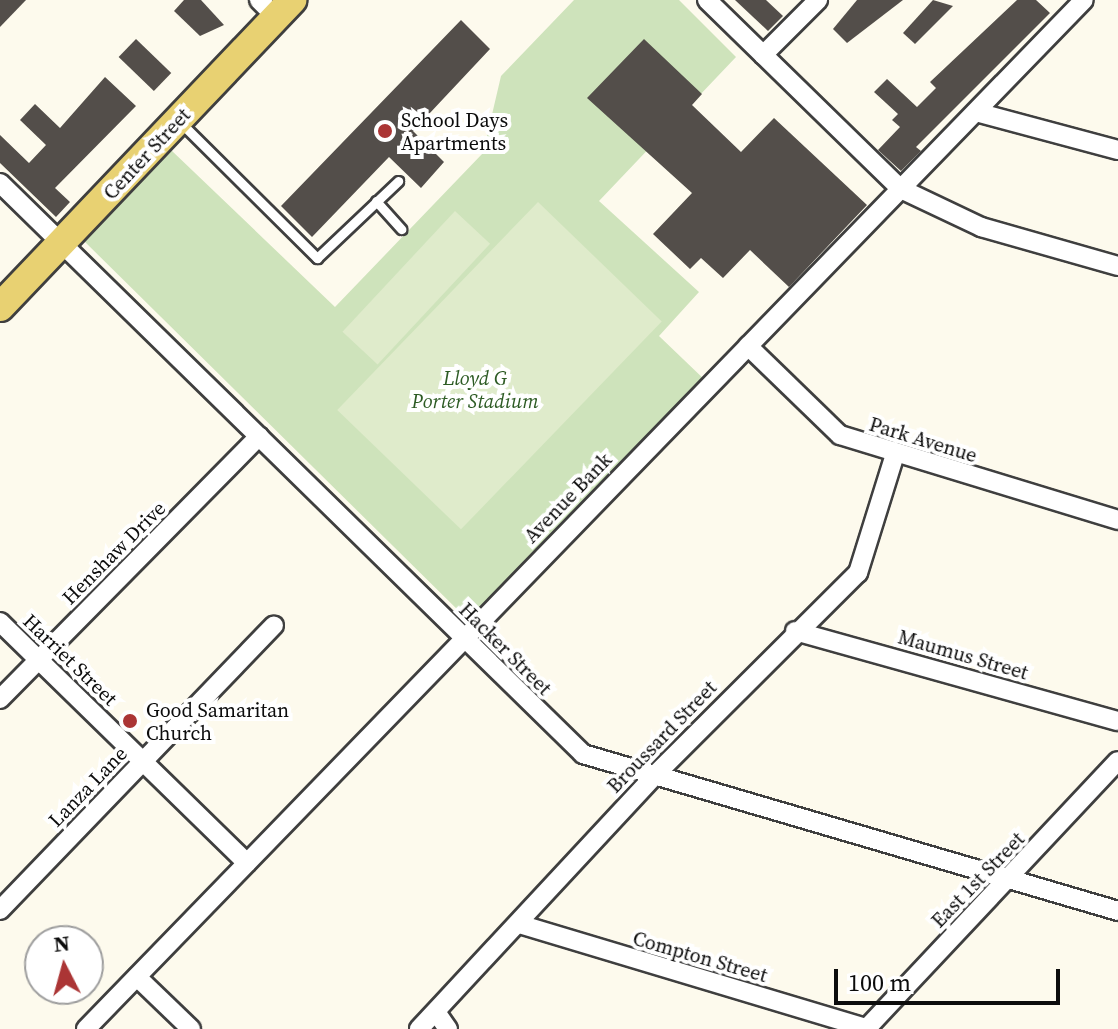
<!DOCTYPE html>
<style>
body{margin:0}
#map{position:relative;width:1118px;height:1029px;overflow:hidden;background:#fdfaed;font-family:"Source Serif 4",serif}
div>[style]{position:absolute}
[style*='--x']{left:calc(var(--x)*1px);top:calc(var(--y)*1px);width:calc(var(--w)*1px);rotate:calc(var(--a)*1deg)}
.green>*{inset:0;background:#cee3bb}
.pitch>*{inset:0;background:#dfebcb;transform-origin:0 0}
.building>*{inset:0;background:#534e4a;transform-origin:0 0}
.roads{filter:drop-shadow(2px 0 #3f3f3f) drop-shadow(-2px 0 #3f3f3f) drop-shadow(0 2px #3f3f3f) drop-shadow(0 -2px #3f3f3f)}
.lane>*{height:9px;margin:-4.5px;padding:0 4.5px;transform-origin:4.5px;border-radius:4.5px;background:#fff}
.street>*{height:18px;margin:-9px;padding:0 9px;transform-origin:9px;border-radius:9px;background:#fff}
.primary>*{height:28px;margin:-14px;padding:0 14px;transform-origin:14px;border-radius:14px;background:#e8d172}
.dots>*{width:22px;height:22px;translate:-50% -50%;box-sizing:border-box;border:4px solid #fff;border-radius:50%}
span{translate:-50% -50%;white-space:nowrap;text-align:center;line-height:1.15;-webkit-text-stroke:8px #fff;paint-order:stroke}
.poi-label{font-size:20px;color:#0c0c0c}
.left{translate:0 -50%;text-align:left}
.street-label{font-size:20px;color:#0c0c0c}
.park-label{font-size:20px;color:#2d5b24;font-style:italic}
.north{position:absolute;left:24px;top:925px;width:80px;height:80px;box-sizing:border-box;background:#fff;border:2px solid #9e9e9e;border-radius:50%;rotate:354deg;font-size:22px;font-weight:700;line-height:32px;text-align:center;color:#0c0c0c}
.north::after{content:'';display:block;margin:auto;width:28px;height:36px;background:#ab3535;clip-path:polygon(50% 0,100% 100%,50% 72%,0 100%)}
.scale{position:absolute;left:834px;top:969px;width:226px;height:36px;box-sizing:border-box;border:4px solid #0c0c0c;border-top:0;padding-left:10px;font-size:24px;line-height:28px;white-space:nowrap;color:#0c0c0c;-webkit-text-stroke:6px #fff;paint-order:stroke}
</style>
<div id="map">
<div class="green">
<i style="clip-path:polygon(574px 0,679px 0,736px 57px,599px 201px,699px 292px,659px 336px,707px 382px,469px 621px,84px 241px,171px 150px,335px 307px,483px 153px,501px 76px)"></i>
</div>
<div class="pitch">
<i style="left:538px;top:202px;width:172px;height:289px;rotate:44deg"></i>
<i style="left:455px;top:211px;width:48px;height:165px;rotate:43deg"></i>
</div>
<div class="building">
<i style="clip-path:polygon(0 0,26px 0,0 27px)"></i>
<i style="clip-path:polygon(184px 0,201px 0,224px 25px,200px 36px,174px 11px)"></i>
<i style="clip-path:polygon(735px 0,766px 0,783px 16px,768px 31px)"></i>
<i style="clip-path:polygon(857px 0,903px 0,847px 43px,833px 29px)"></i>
<i style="clip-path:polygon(933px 0,953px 6px,915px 44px,903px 33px)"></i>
<i style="clip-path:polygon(1017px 0,1036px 0,1050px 13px,916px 147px,921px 151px,901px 171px,878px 150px,900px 127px,892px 120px,898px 114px,874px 92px,887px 79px,917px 107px,936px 88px,930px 82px)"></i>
<i style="clip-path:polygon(461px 20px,490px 49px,413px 131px,444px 162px,421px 188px,389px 157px,312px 237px,281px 206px)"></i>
<i style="left:136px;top:39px;width:49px;height:25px;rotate:44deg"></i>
<i style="clip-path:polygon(644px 39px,702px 94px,692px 105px,741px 152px,774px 118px,867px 205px,789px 287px,750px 250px,723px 278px,701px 258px,690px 269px,653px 234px,692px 193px,587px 98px)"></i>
<i style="clip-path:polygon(105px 77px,136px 106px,55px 188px,70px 202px,56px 217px,0 163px,0 135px,29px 163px,46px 145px,20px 120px,35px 104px,60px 128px)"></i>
</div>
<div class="roads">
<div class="lane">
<i style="--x:181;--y:123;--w:192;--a:44.8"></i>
<i style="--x:317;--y:258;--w:112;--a:-43.5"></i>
<i style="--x:376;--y:201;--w:38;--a:48"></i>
</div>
<div class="street">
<i style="--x:259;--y:0;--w:24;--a:45"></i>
<i style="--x:707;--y:0;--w:271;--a:44.3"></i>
<i style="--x:901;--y:189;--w:89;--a:25.4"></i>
<i style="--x:981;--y:227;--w:142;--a:15.9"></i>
<i style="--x:763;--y:55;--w:78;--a:-45"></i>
<i style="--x:976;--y:112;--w:147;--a:15"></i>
<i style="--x:0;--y:183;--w:816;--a:44.4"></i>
<i style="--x:583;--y:754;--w:558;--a:16.35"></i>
<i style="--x:748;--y:346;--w:128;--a:44.1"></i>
<i style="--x:840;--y:435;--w:291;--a:17"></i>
<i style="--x:0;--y:622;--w:345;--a:44.3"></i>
<i style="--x:795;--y:631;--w:335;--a:15.6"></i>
<i style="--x:0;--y:699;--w:369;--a:-45.4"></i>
<i style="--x:0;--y:910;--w:395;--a:-46.1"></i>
<i style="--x:519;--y:924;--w:366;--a:16.7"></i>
<i style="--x:137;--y:977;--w:75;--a:43.9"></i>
<i style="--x:436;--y:1012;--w:21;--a:55"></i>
<i style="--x:867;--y:1028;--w:366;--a:-46.8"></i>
<i style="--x:86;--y:1029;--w:1433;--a:-45.88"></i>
<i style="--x:419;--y:1029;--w:345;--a:-47.1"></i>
<i style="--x:654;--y:776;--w:288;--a:-44.9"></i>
<i style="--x:858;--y:573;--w:125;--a:-72.7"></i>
</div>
<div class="primary">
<i style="--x:0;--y:307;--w:424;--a:-46.4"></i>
</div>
</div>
<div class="dots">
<i style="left:385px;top:131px;background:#ab3535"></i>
<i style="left:130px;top:721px;background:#ab3535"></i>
</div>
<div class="poi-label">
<span class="left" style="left:401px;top:132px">School Days<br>Apartments</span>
<span class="left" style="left:146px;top:722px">Good Samaritan<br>Church</span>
</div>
<div class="street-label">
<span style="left:147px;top:154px;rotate:-47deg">Center Street</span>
<span style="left:923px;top:440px;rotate:17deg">Park Avenue</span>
<span style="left:568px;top:498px;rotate:-46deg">Avenue Bank</span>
<span style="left:114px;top:553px;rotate:-45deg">Henshaw Drive</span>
<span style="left:505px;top:649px;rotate:45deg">Hacker Street</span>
<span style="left:963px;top:655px;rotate:16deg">Maumus Street</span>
<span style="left:70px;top:660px;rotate:44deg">Harriet Street</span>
<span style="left:662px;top:737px;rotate:-46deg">Broussard Street</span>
<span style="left:88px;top:787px;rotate:-46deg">Lanza Lane</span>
<span style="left:978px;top:880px;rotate:-46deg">East 1st Street</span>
<span style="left:700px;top:957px;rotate:16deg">Compton Street</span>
</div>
<div class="park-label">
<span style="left:475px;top:390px">Lloyd G<br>Porter Stadium</span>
</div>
<div class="north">N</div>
<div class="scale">100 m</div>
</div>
